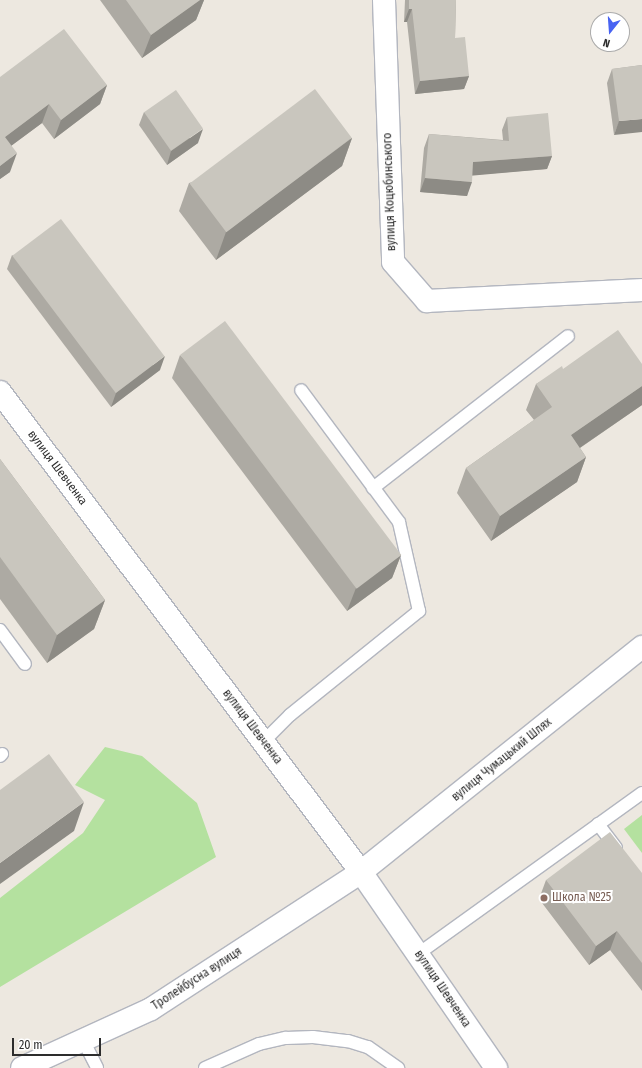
<!DOCTYPE html>
<meta charset="utf-8">
<style>
body{margin:0}
#map{position:relative;width:642px;height:1068px;overflow:hidden;background:#ede8e0;font-family:"Fira Sans Condensed",sans-serif}
div>[style]{position:absolute}
[style*='--x']{left:calc(var(--x)*1px);top:calc(var(--y)*1px);width:calc(var(--w)*1px);rotate:calc(var(--a)*1deg)}
.green>*{inset:0;background:#b4e19f}
.roads{filter:drop-shadow(1px 0 #b3b6bf) drop-shadow(-1px 0 #b3b6bf) drop-shadow(0 1px #b3b6bf) drop-shadow(0 -1px #b3b6bf)}
.service>*{height:12px;margin:-6px;padding:0 6px;transform-origin:6px;border-radius:6px;background:#fff}
.minor>*{height:22px;margin:-11px;padding:0 11px;transform-origin:11px;border-radius:11px;background:#fff}
.tertiary>*{height:22px;margin:-11px;padding:0 11px;transform-origin:11px;border-radius:11px;background:#fff}
.secondary>*{height:22px;margin:-11px;padding:0 11px;transform-origin:11px;border-radius:11px;background:#fff}
.wall>*{inset:0;background:#adaaa3}
.shaded-wall>*{inset:0;background:#8d8b85}
.building>*{inset:0;background:#c9c6be;transform-origin:0 0}
.dots>*{width:11px;height:11px;translate:-50% -50%;box-sizing:border-box;border:2px solid #fff;border-radius:50%}
span{translate:-50% -50%;white-space:nowrap;text-align:center;line-height:1.15;-webkit-text-stroke:4px #fff;paint-order:stroke}
.street-label{font-size:12px;color:#2d2d2d}
.education-label{font-size:12px;color:#785e54}
.left{translate:0 -50%;text-align:left}
.north{position:absolute;left:590px;top:12px;width:40px;height:40px;box-sizing:border-box;background:#fff;border:1px solid #ababab;border-radius:50%;rotate:197deg;font-size:11px;font-weight:700;line-height:16px;text-align:center;color:#2d2d2d}
.north::after{content:'';display:block;margin:auto;width:14px;height:18px;background:#4863f2;clip-path:polygon(50% 0,100% 100%,50% 72%,0 100%)}
.scale{position:absolute;left:12px;top:1038px;width:89px;height:18px;box-sizing:border-box;border:2px solid #2d2d2d;border-top:0;padding-left:5px;font-size:12px;line-height:14px;white-space:nowrap;color:#2d2d2d;-webkit-text-stroke:3px #fff;paint-order:stroke}
</style>
<div id="map">
<div class="green">
<i style="clip-path:polygon(105px 747px,142px 756px,197px 803px,216px 857px,0 987px,0 898px,83px 833px,105px 800px,75px 785px)"></i>
<i style="clip-path:polygon(642px 815px,642px 853px,624px 829px)"></i>
</div>
<div class="roads">
<div class="service">
<i style="--x:373;--y:488;--w:247;--a:-37.9"></i>
<i style="--x:0;--y:630;--w:42;--a:53.7"></i>
<i style="--x:263;--y:742;--w:38;--a:-45"></i>
<i style="--x:290;--y:715;--w:166;--a:-38.9"></i>
<i style="--x:419;--y:611;--w:91;--a:-102.7"></i>
<i style="--x:399;--y:522;--w:164;--a:-126.6"></i>
<i style="--x:0;--y:756;--w:3;--a:-45"></i>
<i style="--x:598;--y:824;--w:30;--a:53"></i>
<i style="--x:418;--y:954;--w:276;--a:-35.7"></i>
<i style="--x:83;--y:1040;--w:31;--a:63"></i>
<i style="--x:205;--y:1068;--w:59;--a:-24"></i>
<i style="--x:259;--y:1044;--w:28;--a:-13"></i>
<i style="--x:286;--y:1038;--w:27;--a:-2"></i>
<i style="--x:313;--y:1037;--w:35;--a:7"></i>
<i style="--x:348;--y:1041;--w:21;--a:17"></i>
<i style="--x:368;--y:1047;--w:37;--a:35"></i>
</div>
<div class="minor">
<i style="--x:384;--y:0;--w:262;--a:88"></i>
<i style="--x:393;--y:262;--w:52;--a:48.9"></i>
<i style="--x:427;--y:301;--w:215;--a:-2.9"></i>
<i style="--x:361;--y:872;--w:238;--a:55.4"></i>
</div>
<div class="tertiary">
<i style="--x:0;--y:392;--w:601;--a:53.05"></i>
</div>
<div class="secondary">
<i style="--x:22;--y:1068;--w:142;--a:-24.6"></i>
<i style="--x:151;--y:1009;--w:251;--a:-33.1"></i>
<i style="--x:361;--y:872;--w:360;--a:-38.7"></i>
</div>
</div>
<div class="wall">
<i style="clip-path:polygon(100px 0,204px 0,196px 20px,142px 58px)"></i>
<i style="clip-path:polygon(405px 0,456px 0,455px 38px,469px 76px,464px 89px,415px 94px,407px 22px,404px 22px)"></i>
<i style="clip-path:polygon(642px 65px,614px 135px,607px 83px,612px 69px)"></i>
<i style="clip-path:polygon(0 77px,107px 85px,100px 104px,54px 139px,42px 123px,11px 146px,10px 172px,0 179px)"></i>
<i style="clip-path:polygon(144px 112px,198px 143px,167px 165px,139px 125px)"></i>
<i style="clip-path:polygon(507px 117px,552px 156px,547px 169px,472px 175px,467px 196px,420px 192px,424px 148px,429px 134px,503px 140px,502px 130px)"></i>
<i style="clip-path:polygon(352px 138px,342px 166px,216px 260px,179px 211px,189px 183px)"></i>
<i style="clip-path:polygon(12px 255px,160px 370px,111px 407px,7px 269px)"></i>
<i style="clip-path:polygon(180px 355px,401px 555px,392px 578px,347px 611px,172px 378px)"></i>
<i style="clip-path:polygon(642px 364px,642px 405px,580px 448px,586px 457px,577px 482px,491px 541px,457px 493px,466px 468px,534px 420px,526px 410px,536px 384px,563px 369px)"></i>
<i style="clip-path:polygon(0 459px,105px 600px,94px 629px,47px 663px,0 599px)"></i>
<i style="clip-path:polygon(642px 873px,642px 991px,610px 950px,589px 965px,539px 899px,546px 880px)"></i>
</div>
<div class="shaded-wall">
<i style="clip-path:polygon(200px 0,204px 0,196px 20px,142px 58px,151px 35px)"></i>
<i style="clip-path:polygon(409px 9px,412px 9px,407px 22px,404px 22px)"></i>
<i style="clip-path:polygon(469px 76px,464px 89px,415px 94px,420px 81px)"></i>
<i style="clip-path:polygon(107px 85px,100px 104px,54px 139px,61px 120px)"></i>
<i style="clip-path:polygon(49px 104px,42px 123px,0 154px,5px 137px)"></i>
<i style="clip-path:polygon(642px 119px,642px 132px,614px 135px,619px 121px)"></i>
<i style="clip-path:polygon(203px 129px,198px 143px,167px 165px,171px 151px)"></i>
<i style="clip-path:polygon(352px 138px,342px 166px,216px 260px,226px 232px)"></i>
<i style="clip-path:polygon(17px 153px,10px 172px,0 179px,0 166px)"></i>
<i style="clip-path:polygon(552px 156px,547px 169px,468px 176px,473px 162px)"></i>
<i style="clip-path:polygon(425px 178px,472px 182px,467px 196px,420px 192px)"></i>
<i style="clip-path:polygon(165px 356px,160px 370px,111px 407px,116px 393px)"></i>
<i style="clip-path:polygon(642px 386px,642px 405px,562px 460px,571px 435px)"></i>
<i style="clip-path:polygon(586px 457px,577px 482px,491px 541px,500px 516px)"></i>
<i style="clip-path:polygon(401px 555px,392px 578px,347px 611px,356px 588px)"></i>
<i style="clip-path:polygon(105px 600px,94px 629px,47px 663px,57px 635px)"></i>
<i style="clip-path:polygon(84px 802px,74px 831px,0 884px,0 863px)"></i>
<i style="clip-path:polygon(617px 931px,610px 950px,589px 965px,596px 946px)"></i>
</div>
<div class="building">
<i style="clip-path:polygon(126px 0,200px 0,151px 35px)"></i>
<i style="clip-path:polygon(409px 0,456px 0,455px 38px,465px 37px,469px 76px,420px 81px,412px 9px,409px 9px)"></i>
<i style="clip-path:polygon(64px 29px,107px 85px,61px 120px,49px 104px,5px 137px,17px 153px,0 166px,0 77px)"></i>
<i style="clip-path:polygon(642px 65px,642px 119px,619px 121px,612px 69px)"></i>
<i style="left:315px;top:89px;width:61px;height:157px;rotate:53deg"></i>
<i style="left:176px;top:90px;width:47px;height:39px;rotate:55deg"></i>
<i style="clip-path:polygon(548px 113px,552px 156px,473px 162px,472px 182px,425px 178px,429px 134px,509px 141px,507px 117px)"></i>
<i style="left:61px;top:219px;width:172px;height:61px;rotate:53deg"></i>
<i style="left:225px;top:321px;width:293px;height:56px;rotate:53deg"></i>
<i style="clip-path:polygon(618px 330px,642px 364px,642px 386px,571px 435px,586px 457px,500px 516px,466px 468px,552px 407px,536px 384px,562px 366px,563px 369px)"></i>
<i style="clip-path:polygon(0 459px,105px 600px,57px 635px,0 557px)"></i>
<i style="clip-path:polygon(49px 754px,84px 802px,0 863px,0 790px)"></i>
<i style="clip-path:polygon(610px 832px,642px 873px,642px 963px,617px 931px,596px 946px,546px 880px)"></i>
</div>
<div class="dots">
<i style="left:544px;top:898px;background:#8d6e63"></i>
</div>
<div class="street-label">
<span style="left:390px;top:192px;rotate:-92deg">вулиця Коцюбинського</span>
<span style="left:57px;top:468px;rotate:53deg">вулиця Шевченка</span>
<span style="left:252px;top:727px;rotate:53deg">вулиця Шевченка</span>
<span style="left:502px;top:760px;rotate:-39deg">вулиця Чумацький Шлях</span>
<span style="left:197px;top:979px;rotate:-33deg">Тролейбусна вулиця</span>
<span style="left:442px;top:989px;rotate:56deg">вулиця Шевченка</span>
</div>
<div class="education-label">
<span class="left" style="left:552px;top:898px">Школа №25</span>
</div>
<div class="north">N</div>
<div class="scale">20 m</div>
</div>
